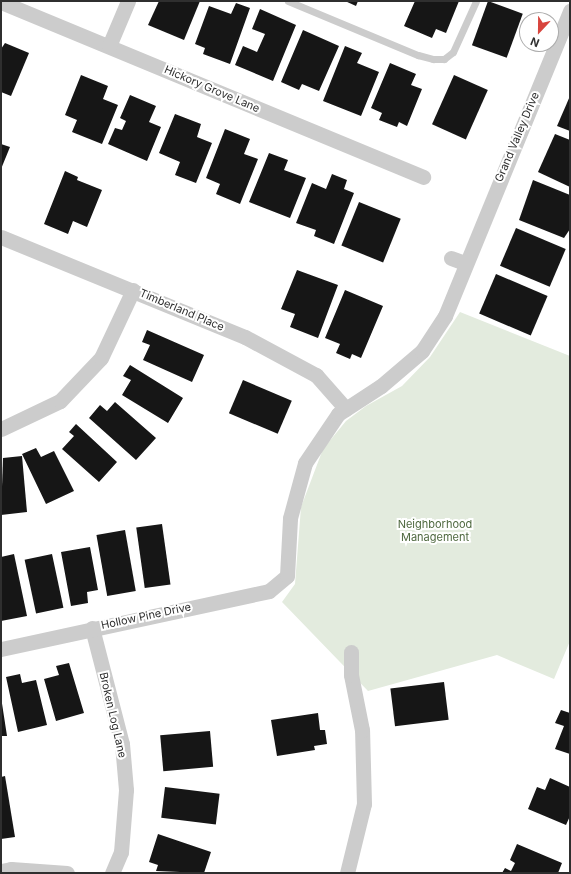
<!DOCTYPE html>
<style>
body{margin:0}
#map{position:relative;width:571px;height:874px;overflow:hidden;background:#fff;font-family:Inter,sans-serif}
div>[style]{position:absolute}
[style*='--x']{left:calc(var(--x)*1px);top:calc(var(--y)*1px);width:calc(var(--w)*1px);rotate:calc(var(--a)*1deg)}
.green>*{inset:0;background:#e3ebde}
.building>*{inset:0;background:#161616;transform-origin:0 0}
.lane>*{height:7px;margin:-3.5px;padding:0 3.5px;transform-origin:3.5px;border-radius:3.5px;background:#ccc}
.street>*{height:15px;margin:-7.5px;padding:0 7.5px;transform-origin:7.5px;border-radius:7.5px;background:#ccc}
span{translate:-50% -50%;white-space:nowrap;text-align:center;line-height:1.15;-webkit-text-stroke:4px #fff;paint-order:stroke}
.street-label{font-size:11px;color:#2f2f2f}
.park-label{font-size:11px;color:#4e683f}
.frame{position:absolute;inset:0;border:2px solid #2f2f2f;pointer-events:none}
.north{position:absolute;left:519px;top:12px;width:40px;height:40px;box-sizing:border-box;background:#fff;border:1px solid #acacac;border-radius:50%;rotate:202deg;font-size:11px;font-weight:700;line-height:16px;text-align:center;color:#2f2f2f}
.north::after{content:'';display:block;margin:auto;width:14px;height:18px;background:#d8453e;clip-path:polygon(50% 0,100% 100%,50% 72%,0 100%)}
</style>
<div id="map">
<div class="green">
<i style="clip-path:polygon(460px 312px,570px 356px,570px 641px,554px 679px,497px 655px,368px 691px,282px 602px,295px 584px,301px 507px,323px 449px,346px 421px,366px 406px,402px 386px,430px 357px)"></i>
</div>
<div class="building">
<i style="clip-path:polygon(159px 1px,200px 1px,184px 40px,148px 25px)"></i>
<i style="clip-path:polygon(345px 1px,358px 1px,356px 6px)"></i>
<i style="clip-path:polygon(415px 1px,459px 1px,446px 33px,436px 29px,432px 38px,404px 26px)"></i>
<i style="left:488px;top:1px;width:37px;height:47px;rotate:20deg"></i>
<i style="clip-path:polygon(236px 3px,250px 8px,230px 64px,203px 54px,205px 48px,195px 44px,209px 6px,231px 14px)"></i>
<i style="clip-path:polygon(260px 9px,296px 25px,273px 81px,235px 65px,243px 46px,257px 52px,265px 34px,252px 29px)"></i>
<i style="clip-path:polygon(303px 30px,339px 46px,319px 91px,302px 84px,299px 90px,281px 82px)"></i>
<i style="clip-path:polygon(5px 43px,29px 53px,11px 96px,1px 92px,1px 49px)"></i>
<i style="clip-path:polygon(345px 46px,362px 53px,357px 63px,379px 72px,361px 116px,323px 101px)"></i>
<i style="clip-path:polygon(390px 63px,416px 74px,411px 85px,422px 89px,407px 126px,399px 122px,397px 127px,379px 120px,382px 113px,371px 108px)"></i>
<i style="clip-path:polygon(81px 75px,108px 86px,103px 99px,118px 105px,102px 144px,72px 132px,77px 120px,65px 115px)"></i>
<i style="left:454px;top:75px;width:37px;height:54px;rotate:24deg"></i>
<i style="clip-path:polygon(130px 95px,156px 106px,149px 122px,161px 127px,147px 161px,108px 144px,115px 128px,122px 130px,126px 121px,120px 118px)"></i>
<i style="clip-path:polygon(570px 96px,570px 131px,557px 126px)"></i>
<i style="clip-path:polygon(175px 114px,201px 124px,197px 137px,212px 143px,196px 183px,175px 175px,180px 162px,159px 153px)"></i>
<i style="clip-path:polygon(225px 129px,250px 139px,244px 154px,258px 159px,240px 204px,216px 194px,220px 184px,206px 178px)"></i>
<i style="clip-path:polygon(555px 134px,570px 140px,570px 187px,538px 172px)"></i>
<i style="clip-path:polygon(1px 144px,10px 147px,1px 169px)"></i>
<i style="clip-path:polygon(269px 153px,288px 160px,284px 170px,306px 178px,290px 218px,249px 202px)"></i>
<i style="clip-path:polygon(65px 171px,78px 177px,77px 180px,102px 190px,87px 227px,73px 221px,68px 234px,44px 224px)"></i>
<i style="clip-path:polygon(332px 174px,347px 180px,344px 189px,354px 193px,334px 244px,314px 236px,316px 230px,296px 223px,312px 183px,326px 189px)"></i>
<i style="clip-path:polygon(533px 180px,570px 195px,570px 229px,564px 238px,519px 220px)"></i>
<i style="left:359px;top:202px;width:45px;height:47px;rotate:22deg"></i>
<i style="left:516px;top:228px;width:54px;height:41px;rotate:23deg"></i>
<i style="clip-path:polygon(297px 270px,338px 285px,318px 338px,290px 327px,295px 314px,281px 309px)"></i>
<i style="left:496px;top:274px;width:56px;height:43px;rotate:23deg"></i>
<i style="clip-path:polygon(345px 290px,383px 306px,361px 358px,352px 354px,350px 359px,336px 353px,340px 344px,325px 338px)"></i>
<i style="clip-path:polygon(147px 330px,204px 355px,192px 382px,143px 360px,150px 345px,142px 342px)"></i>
<i style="clip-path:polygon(130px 365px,183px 398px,168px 423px,122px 395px,131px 380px,123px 376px)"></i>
<i style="left:243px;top:380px;width:53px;height:36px;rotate:23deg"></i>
<i style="clip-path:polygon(115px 402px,156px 438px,136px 460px,89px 418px,100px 405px,107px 411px)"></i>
<i style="clip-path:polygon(76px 424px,117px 462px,99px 482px,62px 449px,74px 436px,69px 432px)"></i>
<i style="clip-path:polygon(36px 448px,41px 457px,54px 451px,74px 491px,46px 504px,22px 454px)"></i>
<i style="clip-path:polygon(22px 456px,27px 512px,1px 515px,3px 458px)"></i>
<i style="left:162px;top:524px;width:61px;height:26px;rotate:82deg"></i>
<i style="left:125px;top:530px;width:62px;height:29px;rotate:80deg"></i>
<i style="clip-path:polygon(90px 547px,98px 590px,87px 592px,88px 603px,71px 606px,61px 552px)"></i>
<i style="clip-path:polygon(14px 554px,27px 616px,1px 621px,1px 557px)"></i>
<i style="left:52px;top:554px;width:55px;height:28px;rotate:78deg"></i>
<i style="clip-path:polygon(69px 663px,84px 713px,56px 721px,44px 679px,59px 675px,56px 666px)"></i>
<i style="clip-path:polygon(20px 674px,22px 683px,36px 680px,47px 725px,18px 732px,6px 677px)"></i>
<i style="left:444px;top:682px;width:38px;height:54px;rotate:83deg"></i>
<i style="clip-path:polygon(1px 697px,7px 736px,1px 736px)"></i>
<i style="clip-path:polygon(561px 710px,570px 713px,570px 754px,555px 749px,564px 726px,555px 723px)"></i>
<i style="clip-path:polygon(318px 713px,320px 730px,325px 730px,327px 744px,314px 746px,315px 750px,277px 756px,271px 720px)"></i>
<i style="left:210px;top:731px;width:36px;height:50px;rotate:85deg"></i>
<i style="clip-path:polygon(5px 776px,15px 837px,1px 839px,1px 777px)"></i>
<i style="clip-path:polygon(550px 778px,570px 787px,570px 816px,566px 825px,528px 809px,537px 787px,545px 790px)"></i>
<i style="left:165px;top:787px;width:55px;height:31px;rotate:7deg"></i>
<i style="clip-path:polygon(158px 834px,211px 852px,204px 873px,156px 871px,158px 865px,149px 862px)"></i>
<i style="clip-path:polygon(517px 844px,562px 863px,558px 873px,502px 873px,505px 868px,511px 871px,515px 863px,510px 860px)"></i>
</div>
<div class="lane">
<i style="--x:288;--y:1;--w:141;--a:22.6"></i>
<i style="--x:418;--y:55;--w:16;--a:15"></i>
<i style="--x:433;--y:59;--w:11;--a:0"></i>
<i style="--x:444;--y:59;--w:11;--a:-38"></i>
<i style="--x:453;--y:52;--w:56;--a:-65.7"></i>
</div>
<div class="street">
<i style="--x:1;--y:2;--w:457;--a:22.5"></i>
<i style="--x:109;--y:46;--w:49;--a:-67.1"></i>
<i style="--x:1;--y:237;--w:264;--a:22.3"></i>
<i style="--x:245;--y:337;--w:81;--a:28.2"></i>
<i style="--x:316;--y:375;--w:45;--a:48.6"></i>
<i style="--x:451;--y:258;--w:15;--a:20"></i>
<i style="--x:1;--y:429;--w:65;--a:-25.4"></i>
<i style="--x:60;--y:401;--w:59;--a:-46.4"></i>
<i style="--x:101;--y:358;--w:75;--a:-64.8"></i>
<i style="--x:92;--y:628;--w:120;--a:75.5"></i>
<i style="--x:122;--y:744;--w:46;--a:85"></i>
<i style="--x:126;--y:790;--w:62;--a:94.6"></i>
<i style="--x:121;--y:852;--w:23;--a:113"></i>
<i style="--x:1;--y:649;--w:274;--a:-12.2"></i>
<i style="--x:269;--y:591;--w:23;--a:-40"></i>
<i style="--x:287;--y:576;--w:58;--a:-87"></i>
<i style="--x:290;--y:518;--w:57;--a:-74.7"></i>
<i style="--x:305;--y:463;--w:59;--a:-56"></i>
<i style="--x:338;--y:414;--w:51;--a:-33.1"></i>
<i style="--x:381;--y:386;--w:54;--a:-40.5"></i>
<i style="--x:422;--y:351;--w:42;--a:-56.7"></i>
<i style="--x:445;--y:316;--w:330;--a:-67.7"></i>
<i style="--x:1;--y:871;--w:10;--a:-11"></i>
<i style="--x:11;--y:869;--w:56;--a:4.1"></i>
<i style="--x:347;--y:873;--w:71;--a:-76.2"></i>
<i style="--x:364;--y:804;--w:74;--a:-91.5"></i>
<i style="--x:362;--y:730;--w:56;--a:-101.3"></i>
<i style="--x:351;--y:675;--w:23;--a:-90"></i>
</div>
<div class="street-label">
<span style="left:212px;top:89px;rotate:23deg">Hickory Grove Lane</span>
<span style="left:517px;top:137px;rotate:-67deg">Grand Valley Drive</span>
<span style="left:182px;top:310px;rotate:23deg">Timberland Place</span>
<span style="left:146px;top:616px;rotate:-12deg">Hollow Pine Drive</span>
<span style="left:113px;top:715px;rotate:77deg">Broken Log Lane</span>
</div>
<div class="park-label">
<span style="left:435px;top:531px">Neighborhood<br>Management</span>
</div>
<div class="frame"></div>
<div class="north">N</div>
</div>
